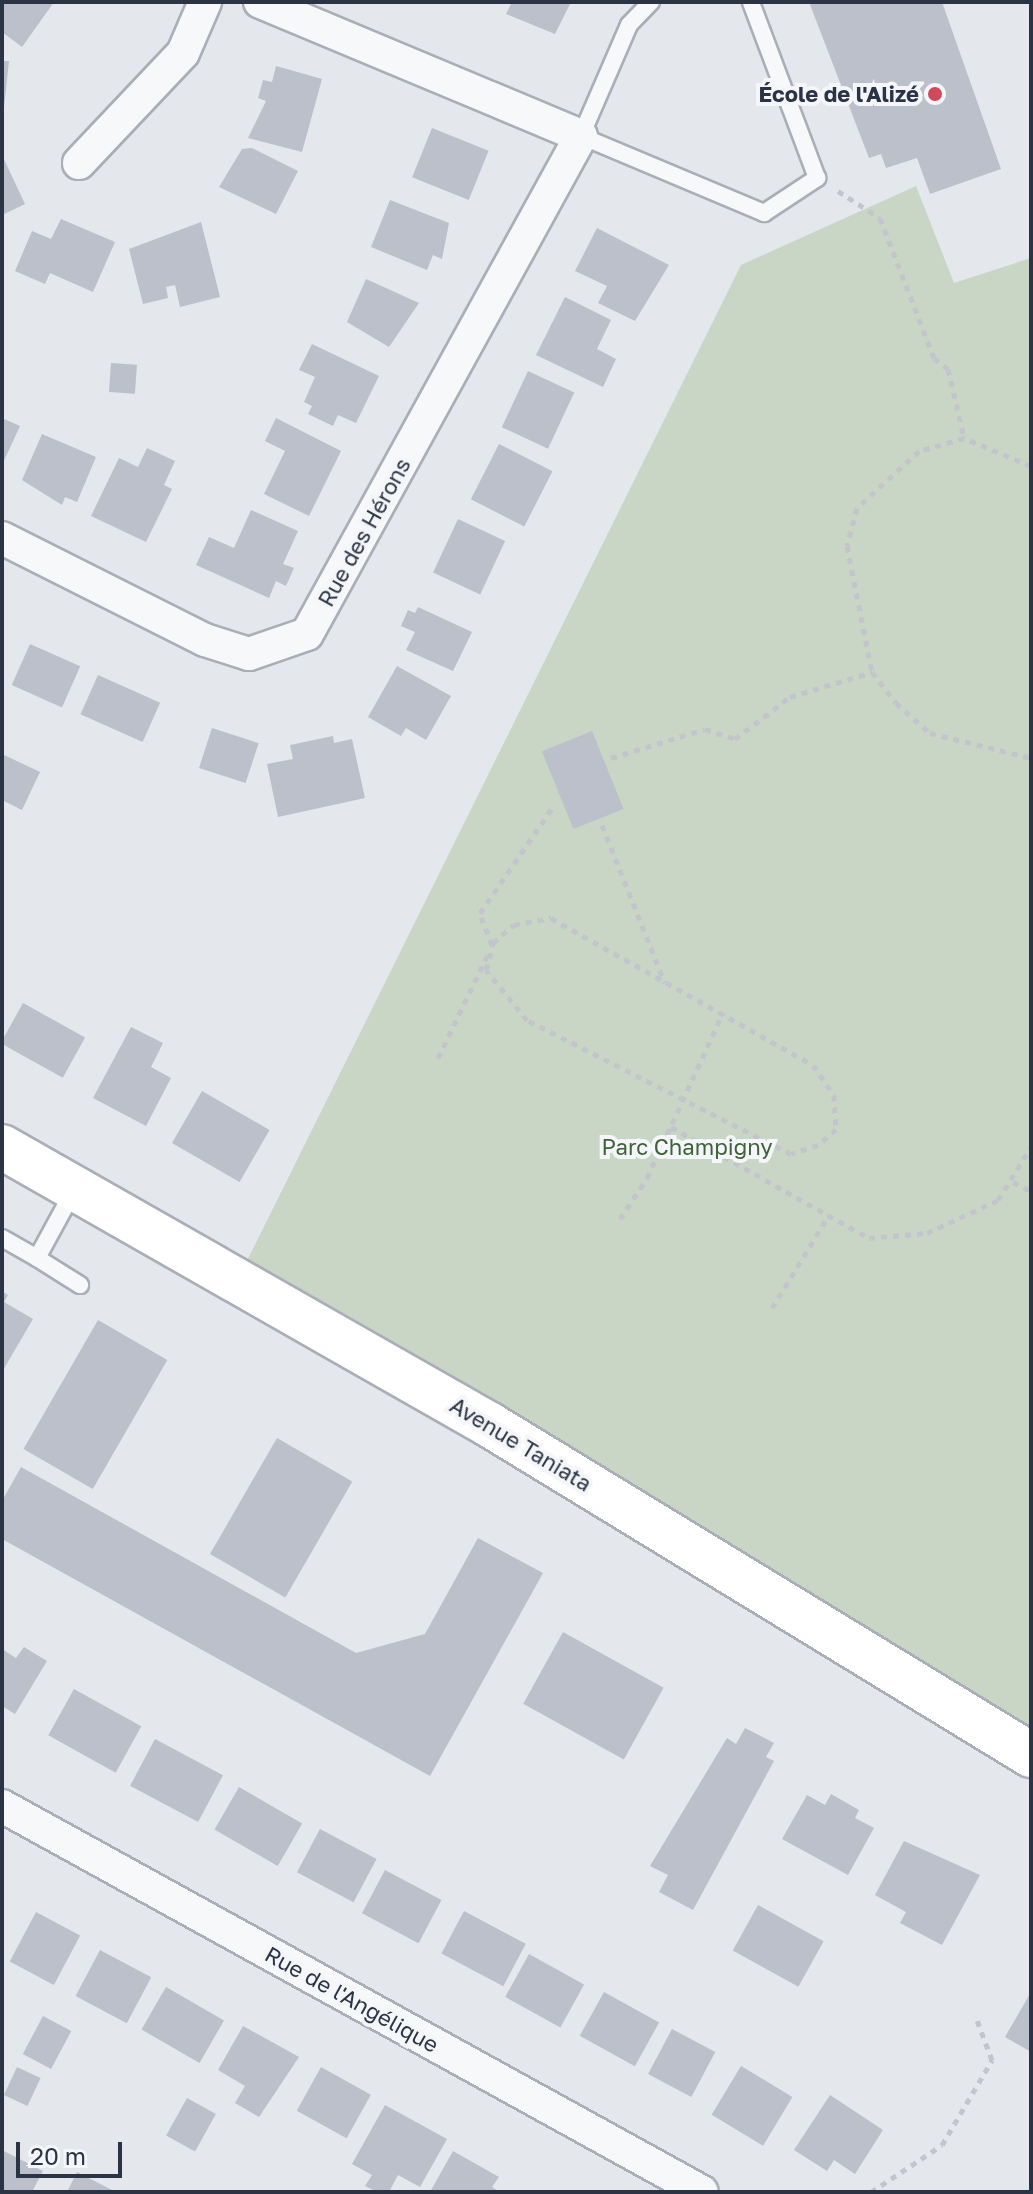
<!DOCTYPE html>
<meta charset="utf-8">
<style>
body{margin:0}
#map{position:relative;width:1033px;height:2194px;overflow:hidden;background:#e4e7ec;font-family:"Golos Text",sans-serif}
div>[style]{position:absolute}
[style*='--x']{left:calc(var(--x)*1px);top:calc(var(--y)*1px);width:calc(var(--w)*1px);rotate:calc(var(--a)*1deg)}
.green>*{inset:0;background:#c9d6c5}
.building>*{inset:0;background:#bbc0ca;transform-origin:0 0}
.path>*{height:5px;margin-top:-2.5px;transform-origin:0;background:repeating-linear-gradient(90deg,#c2c5cb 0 6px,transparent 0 12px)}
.roads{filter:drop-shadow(2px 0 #a9aeb7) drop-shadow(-2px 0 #a9aeb7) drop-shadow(0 2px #a9aeb7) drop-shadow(0 -2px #a9aeb7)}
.lane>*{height:16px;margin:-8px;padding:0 8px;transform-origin:8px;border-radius:8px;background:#f7f8fa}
.street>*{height:32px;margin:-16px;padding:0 16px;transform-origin:16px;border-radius:16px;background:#f7f8fa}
.secondary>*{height:44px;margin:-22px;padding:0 22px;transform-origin:22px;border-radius:22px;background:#fff}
.dots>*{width:22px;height:22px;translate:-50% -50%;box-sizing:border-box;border:4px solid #f4f6f9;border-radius:50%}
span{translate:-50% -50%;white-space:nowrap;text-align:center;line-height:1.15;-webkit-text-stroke:8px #f4f6f9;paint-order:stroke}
.poi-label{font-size:22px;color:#2b3445;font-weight:700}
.right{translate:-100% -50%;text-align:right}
.street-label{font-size:22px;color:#2b3445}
.park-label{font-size:22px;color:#3f6138}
.frame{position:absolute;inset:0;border:4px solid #2b3445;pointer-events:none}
.scale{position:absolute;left:16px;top:2142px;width:106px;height:36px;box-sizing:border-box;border:4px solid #2b3445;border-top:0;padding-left:10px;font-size:24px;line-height:28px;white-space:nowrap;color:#2b3445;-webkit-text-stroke:6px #f4f6f9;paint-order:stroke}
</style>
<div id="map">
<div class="green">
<i style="clip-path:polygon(916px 186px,954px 283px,1031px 258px,1031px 1753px,238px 1279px,741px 265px)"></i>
</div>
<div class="building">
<i style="clip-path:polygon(2px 2px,54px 2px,22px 47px,2px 32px)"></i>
<i style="clip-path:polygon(512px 2px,571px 2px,555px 34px,506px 14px)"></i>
<i style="clip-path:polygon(809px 2px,942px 2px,1001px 169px,930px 194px,917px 158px,886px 168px,881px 154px,869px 158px)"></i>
<i style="clip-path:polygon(2px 61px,9px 61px,4px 107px,2px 107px)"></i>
<i style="clip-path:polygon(276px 66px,322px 79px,302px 152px,248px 138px,266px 101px,258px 98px,263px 80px,272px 82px)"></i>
<i style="left:432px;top:128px;width:61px;height:53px;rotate:22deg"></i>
<i style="clip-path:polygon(252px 148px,298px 171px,276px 214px,219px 187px,242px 149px)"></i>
<i style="clip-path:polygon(2px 155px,25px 204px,2px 215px)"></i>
<i style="clip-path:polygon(390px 200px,449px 223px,442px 259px,433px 255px,427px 270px,371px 247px)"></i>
<i style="clip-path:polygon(61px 219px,115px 242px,93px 292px,50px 273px,45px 284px,15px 271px,32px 231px,51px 239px)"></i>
<i style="clip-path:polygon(201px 222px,220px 297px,180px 307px,175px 285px,166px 287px,168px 298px,143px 304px,129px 249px)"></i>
<i style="clip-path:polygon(597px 228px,669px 265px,635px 321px,598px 303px,607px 286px,575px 271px)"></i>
<i style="clip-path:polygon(366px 279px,419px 303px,389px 347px,347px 322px)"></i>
<i style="clip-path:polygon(565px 297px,611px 320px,597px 349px,616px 359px,603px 387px,536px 355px)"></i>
<i style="clip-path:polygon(312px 344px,379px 376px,356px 423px,338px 415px,333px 426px,308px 414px,312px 406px,304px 402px,315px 377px,299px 370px)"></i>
<i style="left:111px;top:363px;width:26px;height:29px;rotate:4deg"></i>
<i style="left:528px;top:371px;width:51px;height:62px;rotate:25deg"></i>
<i style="clip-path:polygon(2px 418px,20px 426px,2px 465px)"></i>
<i style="clip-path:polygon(276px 418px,341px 451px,309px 516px,264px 494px,285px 451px,265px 441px)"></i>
<i style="clip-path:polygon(42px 434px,96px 457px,77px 502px,65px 497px,62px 505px,22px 480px)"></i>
<i style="left:499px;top:444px;width:60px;height:62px;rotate:27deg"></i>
<i style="clip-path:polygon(147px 448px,175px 461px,164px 485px,172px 489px,146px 542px,91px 516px,119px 458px,138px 467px)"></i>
<i style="clip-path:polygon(251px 510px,298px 531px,283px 564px,294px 568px,286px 586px,276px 581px,269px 598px,196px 565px,209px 537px,234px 548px)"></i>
<i style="left:458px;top:519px;width:52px;height:59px;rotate:25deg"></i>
<i style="clip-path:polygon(418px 607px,472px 632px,453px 671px,406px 650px,415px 632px,401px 626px,408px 610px,415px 613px)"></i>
<i style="left:30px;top:644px;width:55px;height:45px;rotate:24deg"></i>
<i style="clip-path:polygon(397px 666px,451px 696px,426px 740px,406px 728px,401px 736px,368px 717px)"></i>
<i style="left:98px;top:675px;width:68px;height:43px;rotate:24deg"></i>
<i style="left:212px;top:728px;width:49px;height:42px;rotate:18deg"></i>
<i style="left:592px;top:731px;width:84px;height:54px;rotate:68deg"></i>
<i style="clip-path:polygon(333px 736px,334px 743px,352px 739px,365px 798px,278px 817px,267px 764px,293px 759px,290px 745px)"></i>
<i style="clip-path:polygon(2px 754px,40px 772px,22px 810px,2px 800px)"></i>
<i style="left:23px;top:1003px;width:71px;height:46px;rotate:29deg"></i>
<i style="clip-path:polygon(131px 1027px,163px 1043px,151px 1067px,171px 1078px,146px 1126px,93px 1098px)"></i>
<i style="left:202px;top:1091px;width:78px;height:60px;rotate:30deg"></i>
<i style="clip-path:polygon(2px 1291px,8px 1295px,4px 1302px,33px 1319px,2px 1372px)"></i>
<i style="left:98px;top:1320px;width:80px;height:149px;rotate:30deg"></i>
<i style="left:277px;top:1438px;width:87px;height:134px;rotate:30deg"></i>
<i style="clip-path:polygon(21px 1467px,356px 1653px,425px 1634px,478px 1538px,543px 1573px,430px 1776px,2px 1539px,2px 1501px)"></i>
<i style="left:563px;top:1632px;width:115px;height:82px;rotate:29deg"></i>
<i style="clip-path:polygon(24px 1647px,47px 1661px,15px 1714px,2px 1706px,2px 1649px,16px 1658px)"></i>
<i style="left:74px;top:1689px;width:77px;height:53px;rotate:29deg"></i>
<i style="clip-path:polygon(745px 1728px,774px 1743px,766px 1757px,774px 1761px,693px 1910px,659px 1892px,668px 1875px,650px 1866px,727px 1738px,736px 1744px)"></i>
<i style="left:155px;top:1739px;width:77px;height:53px;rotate:28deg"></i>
<i style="left:239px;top:1787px;width:73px;height:49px;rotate:30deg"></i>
<i style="clip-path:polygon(831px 1794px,859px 1810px,855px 1818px,874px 1828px,848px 1875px,782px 1839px,807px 1795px,825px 1805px)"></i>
<i style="left:320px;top:1829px;width:64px;height:49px;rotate:28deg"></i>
<i style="clip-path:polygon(904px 1841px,980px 1875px,942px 1945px,900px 1923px,906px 1912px,875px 1895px)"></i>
<i style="left:385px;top:1870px;width:64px;height:49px;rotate:28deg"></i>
<i style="left:758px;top:1905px;width:75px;height:52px;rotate:29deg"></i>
<i style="left:464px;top:1911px;width:70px;height:48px;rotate:28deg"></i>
<i style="left:36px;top:1912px;width:50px;height:56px;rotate:28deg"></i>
<i style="left:100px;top:1950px;width:58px;height:52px;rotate:28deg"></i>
<i style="left:529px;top:1954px;width:63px;height:49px;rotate:29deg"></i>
<i style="left:166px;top:1987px;width:67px;height:49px;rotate:30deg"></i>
<i style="left:604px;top:1992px;width:63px;height:50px;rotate:29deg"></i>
<i style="clip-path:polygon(1031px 1992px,1031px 2052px,1005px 2037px)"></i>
<i style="left:43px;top:2016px;width:32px;height:43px;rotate:28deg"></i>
<i style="clip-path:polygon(243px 2026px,299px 2057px,259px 2117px,235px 2103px,245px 2086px,218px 2070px)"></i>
<i style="left:672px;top:2029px;width:49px;height:51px;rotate:28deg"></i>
<i style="left:741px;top:2066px;width:60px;height:57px;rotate:31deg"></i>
<i style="left:17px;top:2067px;width:26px;height:31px;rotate:25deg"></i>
<i style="left:321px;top:2067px;width:57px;height:50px;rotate:29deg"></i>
<i style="clip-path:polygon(830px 2095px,883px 2130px,855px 2174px,834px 2160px,827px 2171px,794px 2150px)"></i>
<i style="left:187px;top:2098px;width:33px;height:43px;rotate:29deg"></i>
<i style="clip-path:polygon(385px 2105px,447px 2139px,420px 2187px,398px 2175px,389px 2192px,377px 2192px,365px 2186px,372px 2175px,352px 2164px)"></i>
<i style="clip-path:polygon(2px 2150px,43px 2171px,32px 2192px,2px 2192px)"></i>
<i style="clip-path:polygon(453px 2151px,499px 2177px,492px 2187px,500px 2192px,430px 2192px)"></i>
<i style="clip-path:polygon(77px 2172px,116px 2192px,67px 2192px)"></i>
</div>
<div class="path">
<i style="--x:838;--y:191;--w:50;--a:32.7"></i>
<i style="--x:880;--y:218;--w:150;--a:68.9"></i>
<i style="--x:934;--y:358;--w:18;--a:38"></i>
<i style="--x:948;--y:369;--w:71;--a:76.9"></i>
<i style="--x:1031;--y:466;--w:73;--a:-157.3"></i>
<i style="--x:964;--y:438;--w:47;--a:163.9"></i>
<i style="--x:919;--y:451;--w:84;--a:137.4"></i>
<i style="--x:857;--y:508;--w:39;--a:105"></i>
<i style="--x:847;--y:546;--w:128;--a:78.8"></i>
<i style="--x:872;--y:672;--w:39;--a:52"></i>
<i style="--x:896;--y:703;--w:45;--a:41.4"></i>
<i style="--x:930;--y:733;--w:104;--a:13.9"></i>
<i style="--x:611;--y:758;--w:98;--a:-17.1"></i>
<i style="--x:705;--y:729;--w:32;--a:18"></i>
<i style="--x:735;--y:739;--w:69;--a:-37.4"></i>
<i style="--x:790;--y:697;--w:86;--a:-17"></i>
<i style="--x:602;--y:825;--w:170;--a:68.3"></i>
<i style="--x:551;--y:918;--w:300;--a:29.3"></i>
<i style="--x:813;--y:1065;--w:37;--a:55"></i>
<i style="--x:834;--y:1095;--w:34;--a:87"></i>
<i style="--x:836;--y:1129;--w:24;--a:138"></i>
<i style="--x:818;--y:1145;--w:28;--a:162"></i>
<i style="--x:791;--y:1154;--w:296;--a:-153.1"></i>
<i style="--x:527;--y:1020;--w:65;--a:-129.4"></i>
<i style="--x:486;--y:970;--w:28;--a:-75"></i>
<i style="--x:493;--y:943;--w:28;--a:-41"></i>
<i style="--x:514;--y:925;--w:38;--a:-11"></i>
<i style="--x:492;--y:945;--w:34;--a:-111"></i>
<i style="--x:480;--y:913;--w:132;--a:-55.5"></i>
<i style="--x:438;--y:1058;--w:115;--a:-64.3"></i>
<i style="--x:671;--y:1127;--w:227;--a:29.3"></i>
<i style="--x:869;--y:1238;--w:58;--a:-4.9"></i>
<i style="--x:927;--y:1233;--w:78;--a:-24.9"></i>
<i style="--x:998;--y:1200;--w:62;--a:-58.1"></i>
<i style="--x:1013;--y:1182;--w:20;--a:27"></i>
<i style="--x:620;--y:1219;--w:49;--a:-56.6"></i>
<i style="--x:647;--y:1178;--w:182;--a:-65.3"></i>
<i style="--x:772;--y:1308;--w:109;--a:-58.5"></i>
<i style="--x:871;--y:2192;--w:85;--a:-33.5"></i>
<i style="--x:942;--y:2145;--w:99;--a:-59.5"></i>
<i style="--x:992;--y:2060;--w:43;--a:-110.6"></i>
</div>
<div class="roads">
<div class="lane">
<i style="--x:651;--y:2;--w:32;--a:134"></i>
<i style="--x:629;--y:25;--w:121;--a:113.4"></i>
<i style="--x:581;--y:136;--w:199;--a:22.8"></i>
<i style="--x:764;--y:213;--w:64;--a:-33.4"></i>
<i style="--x:817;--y:178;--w:188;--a:-110.6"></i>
<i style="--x:2;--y:1238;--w:40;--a:29.7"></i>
<i style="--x:37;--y:1258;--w:77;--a:-61.4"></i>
<i style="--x:37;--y:1258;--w:51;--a:32.1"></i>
</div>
<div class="street">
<i style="--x:79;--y:163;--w:151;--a:-46.6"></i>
<i style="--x:183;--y:53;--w:56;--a:-66.7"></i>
<i style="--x:2;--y:538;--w:227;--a:26.7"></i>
<i style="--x:205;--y:640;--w:46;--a:17.7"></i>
<i style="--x:249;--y:654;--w:61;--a:-19"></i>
<i style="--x:307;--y:634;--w:568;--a:-61.18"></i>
<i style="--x:581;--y:136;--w:348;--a:-157.3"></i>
<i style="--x:2;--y:1806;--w:799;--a:28.87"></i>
</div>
<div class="secondary">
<i style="--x:2;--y:1147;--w:562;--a:29.67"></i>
<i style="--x:490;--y:1425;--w:634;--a:31.38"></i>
</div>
</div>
<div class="dots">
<i style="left:935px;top:94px;background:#d1495b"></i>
</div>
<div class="poi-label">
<span class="right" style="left:919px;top:94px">École de l'Alizé</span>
</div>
<div class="street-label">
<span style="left:364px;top:532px;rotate:-61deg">Rue des Hérons</span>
<span style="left:521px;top:1444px;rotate:31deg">Avenue Taniata</span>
<span style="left:352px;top:1999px;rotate:29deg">Rue de l'Angélique</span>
</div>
<div class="park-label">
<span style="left:687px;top:1147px">Parc Champigny</span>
</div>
<div class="frame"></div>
<div class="scale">20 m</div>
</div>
